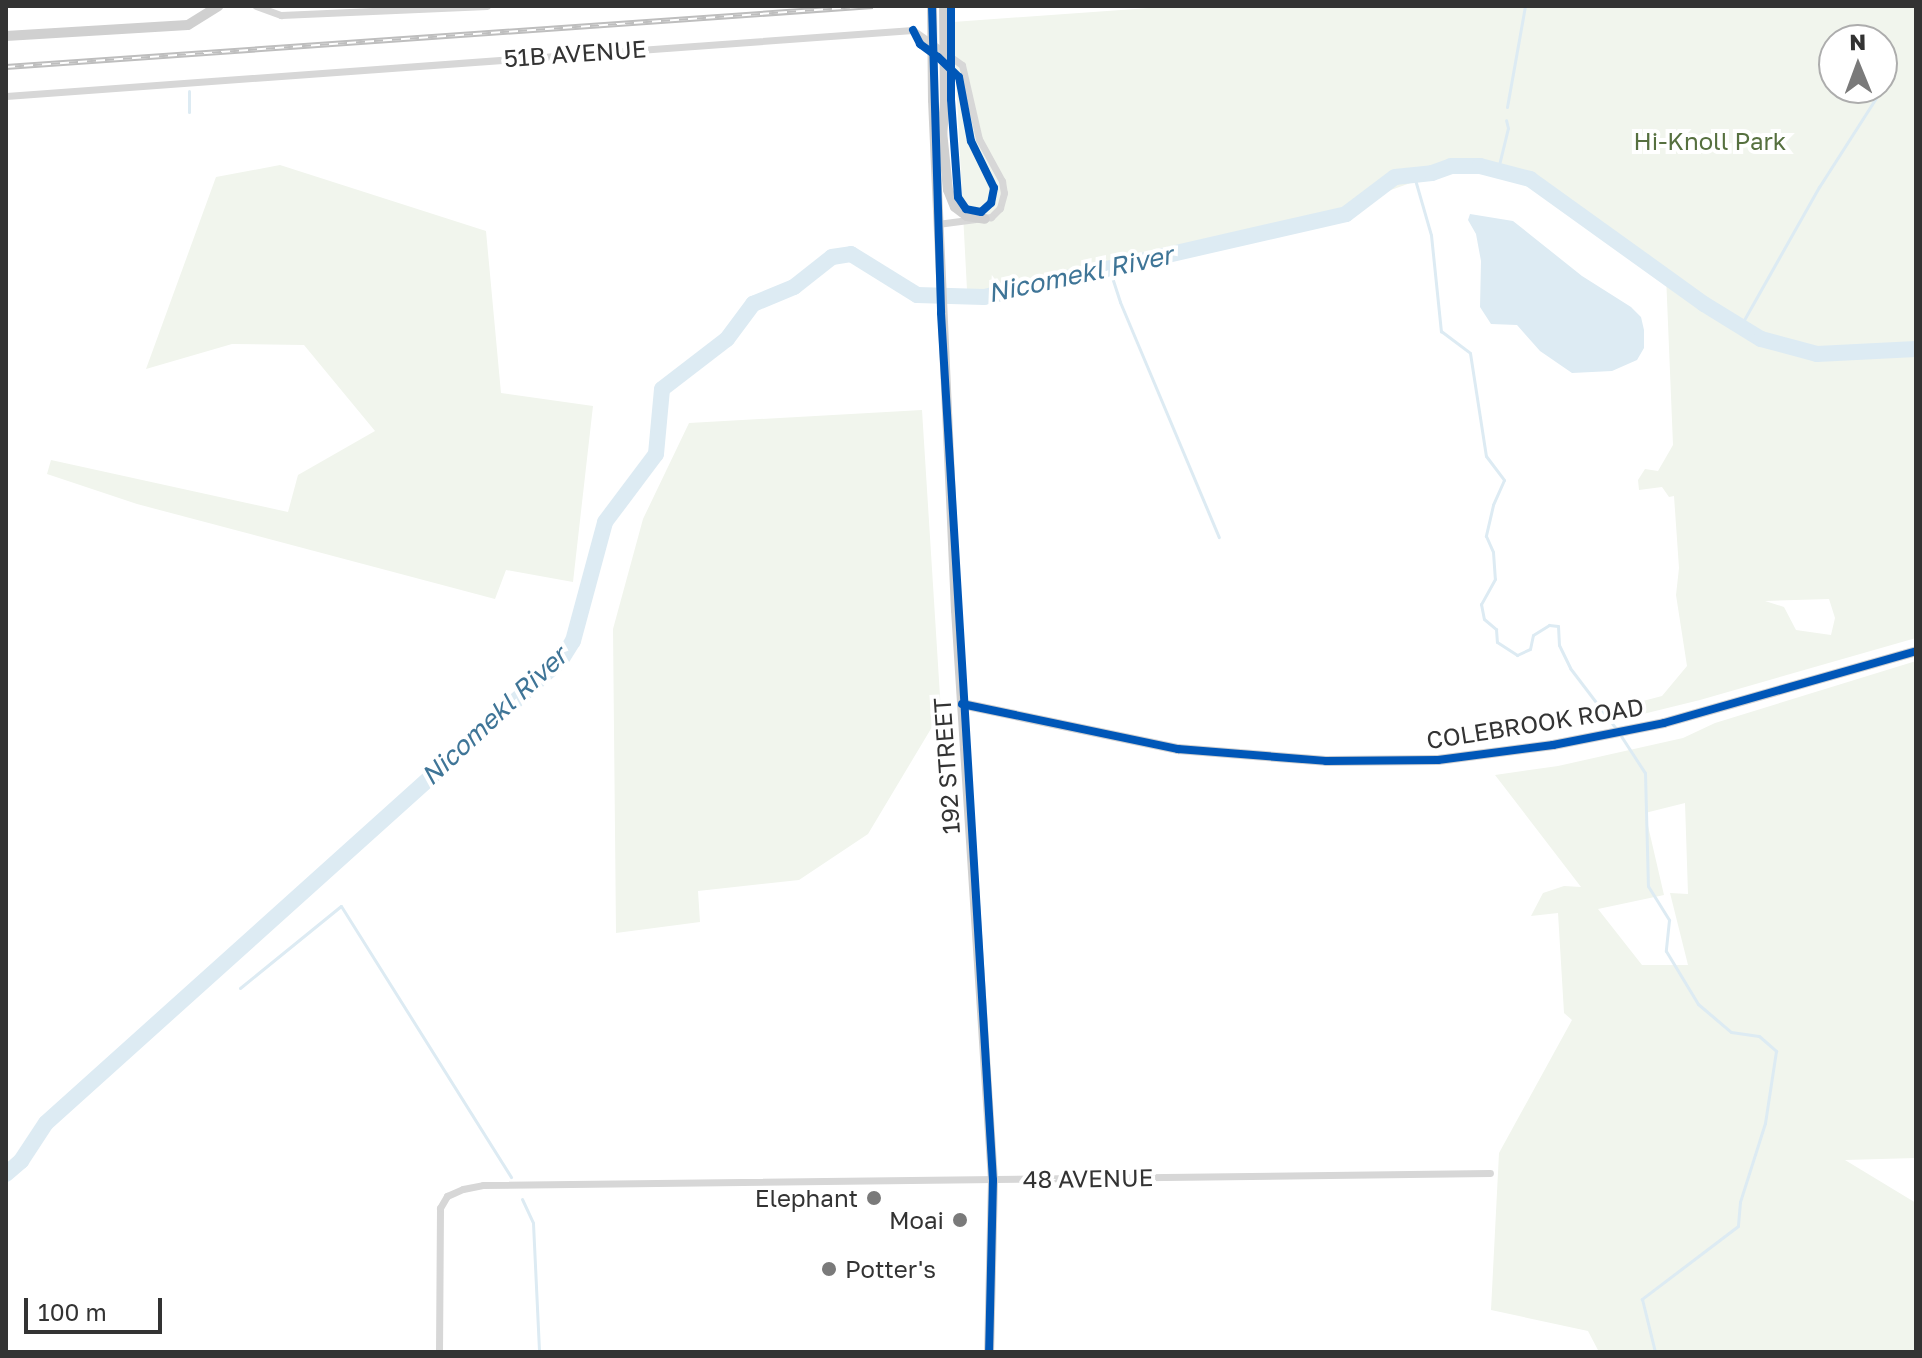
<!DOCTYPE html>
<style>
body{margin:0}
#map{position:relative;width:1922px;height:1358px;overflow:hidden;background:#fff;font-family:"Golos Text",sans-serif}
div>[style]{position:absolute}
[style*='--x']{left:calc(var(--x)*1px);top:calc(var(--y)*1px);width:calc(var(--w)*1px);rotate:calc(var(--a)*1deg)}
.green>*{inset:0;background:#f1f5ed}
.water>*{inset:0;background:#ddebf3}
.stream>*{height:3px;margin:-1.5px;padding:0 1.5px;transform-origin:1.5px;border-radius:1.5px;background:#ddebf3}
.river>*{height:16px;margin:-8px;padding:0 8px;transform-origin:8px;border-radius:8px;background:#ddebf3}
.street>*{height:7px;margin:-3.5px;padding:0 3.5px;transform-origin:3.5px;border-radius:3.5px;background:#d7d7d7}
.secondary>*{height:10px;margin:-5px;padding:0 5px;transform-origin:5px;border-radius:5px;background:#d0d0d0}
.rail>*{height:6px;margin-top:-3px;transform-origin:0;background:repeating-linear-gradient(90deg,#fff 0 9px,#bebebe 0 18px);box-sizing:border-box;border-block:2px solid #bebebe}
.secondary-bridge>*{height:10px;margin:-5px;padding:0 5px;transform-origin:5px;border-radius:5px;background:#d0d0d0}
.cycleway>*{height:8px;margin:-4px;padding:0 4px;transform-origin:4px;border-radius:4px;background:#0057b8}
.dots>*{width:22px;height:22px;translate:-50% -50%;box-sizing:border-box;border:4px solid #fff;border-radius:50%}
span{translate:-50% -50%;white-space:nowrap;text-align:center;line-height:1.15;-webkit-text-stroke:8px #fff;paint-order:stroke}
.street-label{font-size:24px;color:#333}
.park-label{font-size:24px;color:#56703f}
.poi-label{font-size:24px;color:#333}
.right{translate:-100% -50%;text-align:right}
.left{translate:0 -50%;text-align:left}
.water-label{font-size:26px;color:#3f7597;font-style:italic}
.frame{position:absolute;inset:0;border:8px solid #333;pointer-events:none}
.north{position:absolute;left:1818px;top:24px;width:80px;height:80px;box-sizing:border-box;background:#fff;border:2px solid #adadad;border-radius:50%;rotate:359deg;font-size:22px;font-weight:700;line-height:32px;text-align:center;color:#333}
.north::after{content:'';display:block;margin:auto;width:28px;height:36px;background:#7a7a7a;clip-path:polygon(50% 0,100% 100%,50% 72%,0 100%)}
.scale{position:absolute;left:24px;top:1298px;width:138px;height:36px;box-sizing:border-box;border:4px solid #333;border-top:0;padding-left:10px;font-size:24px;line-height:28px;white-space:nowrap;color:#333;-webkit-text-stroke:6px #fff;paint-order:stroke}
</style>
<div id="map">
<div class="green">
<i style="clip-path:polygon(evenodd,1177px 6px,1916px 6px,1916px 638px,1700px 700px,1639px 715px,1619px 712px,1624px 706px,1662px 696px,1687px 666px,1676px 595px,1679px 568px,1674px 496px,1669px 497px,1662px 487px,1639px 490px,1638px 480px,1645px 469px,1658px 471px,1673px 445px,1666px 275px,1543px 194px,1507px 176px,1465px 168px,1441px 172px,1316px 217px,1213px 247px,1013px 292px,967px 290px,953px 22px,1177px 6px,1834px 40px,1882px 40px,1882px 88px,1834px 88px,1834px 40px,1177px 6px,1829px 599px,1835px 618px,1831px 635px,1796px 630px,1784px 607px,1765px 601px,1829px 599px)"></i>
<i style="clip-path:polygon(280px 165px,486px 231px,501px 393px,593px 406px,573px 582px,506px 570px,495px 599px,137px 504px,47px 474px,51px 460px,288px 512px,298px 475px,375px 431px,304px 345px,232px 344px,146px 369px,216px 177px)"></i>
<i style="clip-path:polygon(922px 410px,941px 712px,868px 834px,799px 880px,698px 891px,700px 922px,616px 933px,613px 629px,643px 519px,689px 423px)"></i>
<i style="clip-path:polygon(evenodd,1916px 661px,1916px 1158px,1845px 1160px,1916px 1203px,1916px 1352px,1599px 1352px,1588px 1331px,1491px 1310px,1499px 1153px,1572px 1020px,1564px 1013px,1558px 913px,1531px 916px,1543px 893px,1564px 886px,1581px 887px,1495px 775px,1558px 766px,1683px 738px,1715px 723px,1916px 661px,1685px 803px,1688px 894px,1670px 893px,1688px 965px,1642px 965px,1598px 909px,1664px 895px,1645px 813px,1685px 803px)"></i>
</div>
<div class="water">
<i style="clip-path:polygon(1470px 214px,1513px 221px,1582px 276px,1631px 307px,1641px 317px,1644px 330px,1644px 348px,1637px 360px,1612px 371px,1572px 373px,1540px 351px,1517px 325px,1491px 324px,1480px 307px,1481px 261px,1476px 234px,1468px 220px)"></i>
</div>
<div class="stream">
<i style="--x:189;--y:91;--w:21;--a:90"></i>
<i style="--x:1507;--y:107;--w:103;--a:-79.9"></i>
<i style="--x:1498;--y:169;--w:42;--a:-76.3"></i>
<i style="--x:1508;--y:128;--w:8;--a:-104"></i>
<i style="--x:1414;--y:176;--w:61;--a:73.9"></i>
<i style="--x:1431;--y:235;--w:97;--a:84.1"></i>
<i style="--x:1441;--y:331;--w:36;--a:37"></i>
<i style="--x:1470;--y:353;--w:104;--a:81.2"></i>
<i style="--x:1486;--y:456;--w:30;--a:53"></i>
<i style="--x:1504;--y:480;--w:27;--a:114"></i>
<i style="--x:1493;--y:505;--w:32;--a:103"></i>
<i style="--x:1486;--y:536;--w:17;--a:66"></i>
<i style="--x:1493;--y:552;--w:27;--a:86"></i>
<i style="--x:1495;--y:579;--w:29;--a:119"></i>
<i style="--x:1481;--y:604;--w:15;--a:79"></i>
<i style="--x:1484;--y:619;--w:16;--a:40"></i>
<i style="--x:1496;--y:629;--w:13;--a:86"></i>
<i style="--x:1497;--y:642;--w:24;--a:33"></i>
<i style="--x:1517;--y:655;--w:14;--a:-25"></i>
<i style="--x:1530;--y:649;--w:14;--a:-78"></i>
<i style="--x:1533;--y:635;--w:19;--a:-32"></i>
<i style="--x:1549;--y:625;--w:9;--a:6"></i>
<i style="--x:1558;--y:626;--w:19;--a:87"></i>
<i style="--x:1559;--y:645;--w:25;--a:64"></i>
<i style="--x:1570;--y:668;--w:78;--a:52.8"></i>
<i style="--x:1109;--y:268;--w:36;--a:72"></i>
<i style="--x:1120;--y:302;--w:255;--a:67.2"></i>
<i style="--x:1740;--y:327;--w:161;--a:-60.6"></i>
<i style="--x:1819;--y:187;--w:141;--a:-57.4"></i>
<i style="--x:1621;--y:736;--w:44;--a:57"></i>
<i style="--x:1645;--y:773;--w:113;--a:88.5"></i>
<i style="--x:1648;--y:886;--w:40;--a:58"></i>
<i style="--x:1669;--y:920;--w:31;--a:96"></i>
<i style="--x:1666;--y:951;--w:62;--a:58.9"></i>
<i style="--x:1698;--y:1004;--w:43;--a:40.3"></i>
<i style="--x:1731;--y:1032;--w:28;--a:8"></i>
<i style="--x:1759;--y:1036;--w:23;--a:41"></i>
<i style="--x:1776;--y:1051;--w:73;--a:98.7"></i>
<i style="--x:1765;--y:1123;--w:83;--a:107.6"></i>
<i style="--x:1740;--y:1202;--w:24;--a:95"></i>
<i style="--x:1738;--y:1226;--w:121;--a:142.8"></i>
<i style="--x:1642;--y:1299;--w:55;--a:76.2"></i>
<i style="--x:240;--y:988;--w:130;--a:-39.1"></i>
<i style="--x:341;--y:906;--w:320;--a:57.9"></i>
<i style="--x:522;--y:1199;--w:26;--a:65"></i>
<i style="--x:533;--y:1223;--w:129;--a:87.3"></i>
</div>
<div class="river">
<i style="--x:6;--y:1174;--w:20;--a:-41"></i>
<i style="--x:21;--y:1161;--w:45;--a:-56.7"></i>
<i style="--x:46;--y:1123;--w:693;--a:-41.96"></i>
<i style="--x:561;--y:660;--w:22;--a:-58"></i>
<i style="--x:573;--y:641;--w:123;--a:-74.9"></i>
<i style="--x:605;--y:522;--w:85;--a:-53.1"></i>
<i style="--x:656;--y:454;--w:65;--a:-84.7"></i>
<i style="--x:662;--y:389;--w:82;--a:-37.6"></i>
<i style="--x:727;--y:339;--w:44;--a:-53.4"></i>
<i style="--x:753;--y:304;--w:44;--a:-22.5"></i>
<i style="--x:794;--y:287;--w:48;--a:-38.3"></i>
<i style="--x:832;--y:257;--w:19;--a:-9"></i>
<i style="--x:851;--y:254;--w:78;--a:31.8"></i>
<i style="--x:917;--y:295;--w:67;--a:1.7"></i>
<i style="--x:984;--y:297;--w:371;--a:-12.9"></i>
<i style="--x:1346;--y:214;--w:61;--a:-37.1"></i>
<i style="--x:1395;--y:177;--w:37;--a:-6"></i>
<i style="--x:1432;--y:173;--w:20;--a:-20"></i>
<i style="--x:1451;--y:166;--w:29;--a:0"></i>
<i style="--x:1480;--y:166;--w:52;--a:14.6"></i>
<i style="--x:1530;--y:179;--w:214;--a:35.7"></i>
<i style="--x:1704;--y:304;--w:67;--a:31.6"></i>
<i style="--x:1761;--y:339;--w:58;--a:15"></i>
<i style="--x:1817;--y:354;--w:99;--a:-2.9"></i>
</div>
<div class="street">
<i style="--x:256;--y:6;--w:27;--a:20"></i>
<i style="--x:281;--y:15;--w:206;--a:-2.5"></i>
<i style="--x:6;--y:96;--w:909;--a:-4.16"></i>
<i style="--x:913;--y:30;--w:60;--a:35.5"></i>
<i style="--x:962;--y:65;--w:76;--a:77.1"></i>
<i style="--x:979;--y:139;--w:48;--a:61.3"></i>
<i style="--x:1002;--y:181;--w:12;--a:81"></i>
<i style="--x:1004;--y:193;--w:16;--a:105"></i>
<i style="--x:1000;--y:208;--w:13;--a:135"></i>
<i style="--x:991;--y:217;--w:54;--a:172.6"></i>
<i style="--x:439;--y:1352;--w:144;--a:-89.6"></i>
<i style="--x:440;--y:1208;--w:14;--a:-60"></i>
<i style="--x:447;--y:1196;--w:17;--a:-24"></i>
<i style="--x:463;--y:1189;--w:20;--a:-11"></i>
<i style="--x:483;--y:1185;--w:1007;--a:-0.68"></i>
</div>
<div class="secondary">
<i style="--x:6;--y:36;--w:182;--a:-3.5"></i>
<i style="--x:188;--y:25;--w:36;--a:-32"></i>
<i style="--x:933;--y:100;--w:511;--a:87.42"></i>
<i style="--x:956;--y:610;--w:571;--a:86.29"></i>
<i style="--x:993;--y:1180;--w:172;--a:91.3"></i>
<i style="--x:942;--y:131;--w:59;--a:84.2"></i>
<i style="--x:948;--y:190;--w:18;--a:68"></i>
<i style="--x:955;--y:207;--w:15;--a:37"></i>
<i style="--x:967;--y:216;--w:18;--a:9"></i>
<i style="--x:942;--y:136;--w:36;--a:-85"></i>
<i style="--x:962;--y:704;--w:221;--a:11.8"></i>
<i style="--x:1178;--y:749;--w:148;--a:4.6"></i>
<i style="--x:1326;--y:761;--w:112;--a:-0.5"></i>
<i style="--x:1438;--y:760;--w:116;--a:-7.4"></i>
<i style="--x:1553;--y:745;--w:113;--a:-11.2"></i>
<i style="--x:1664;--y:723;--w:262;--a:-15.9"></i>
</div>
<div class="rail">
<i style="--x:6;--y:67;--w:869;--a:-4.02"></i>
</div>
<div class="secondary-bridge">
<i style="--x:932;--y:6;--w:94;--a:89.4"></i>
<i style="--x:944;--y:6;--w:94;--a:89.4"></i>
</div>
<div class="cycleway">
<i style="--x:932;--y:6;--w:307;--a:88.3"></i>
<i style="--x:941;--y:313;--w:869;--a:86.57"></i>
<i style="--x:993;--y:1180;--w:172;--a:91.3"></i>
<i style="--x:913;--y:30;--w:16;--a:63"></i>
<i style="--x:920;--y:44;--w:22;--a:36"></i>
<i style="--x:938;--y:57;--w:29;--a:44"></i>
<i style="--x:959;--y:77;--w:65;--a:79.4"></i>
<i style="--x:971;--y:141;--w:52;--a:63.9"></i>
<i style="--x:994;--y:188;--w:15;--a:101"></i>
<i style="--x:991;--y:203;--w:13;--a:138"></i>
<i style="--x:981;--y:212;--w:15;--a:-169"></i>
<i style="--x:966;--y:209;--w:14;--a:-124"></i>
<i style="--x:958;--y:197;--w:98;--a:-94.1"></i>
<i style="--x:951;--y:99;--w:93;--a:-90"></i>
<i style="--x:962;--y:704;--w:221;--a:11.8"></i>
<i style="--x:1178;--y:749;--w:148;--a:4.6"></i>
<i style="--x:1326;--y:761;--w:112;--a:-0.5"></i>
<i style="--x:1438;--y:760;--w:116;--a:-7.4"></i>
<i style="--x:1553;--y:745;--w:113;--a:-11.2"></i>
<i style="--x:1664;--y:723;--w:262;--a:-15.9"></i>
</div>
<div class="dots">
<i style="left:874px;top:1198px;background:#7a7a7a"></i>
<i style="left:960px;top:1220px;background:#7a7a7a"></i>
<i style="left:829px;top:1269px;background:#7a7a7a"></i>
</div>
<div class="street-label">
<span style="left:575px;top:53px;rotate:-4deg">51B AVENUE</span>
<span style="left:1535px;top:723px;rotate:-9deg">COLEBROOK ROAD</span>
<span style="left:946px;top:766px;rotate:-94deg">192 STREET</span>
<span style="left:1088px;top:1178px;rotate:-1deg">48 AVENUE</span>
</div>
<div class="park-label">
<span style="left:1710px;top:141px">Hi-Knoll Park</span>
</div>
<div class="poi-label">
<span class="right" style="left:858px;top:1198px">Elephant</span>
<span class="right" style="left:944px;top:1220px">Moai</span>
<span class="left" style="left:845px;top:1269px">Potter's</span>
</div>
<div class="water-label">
<span style="left:1080px;top:274px;rotate:-12deg">Nicomekl River</span>
<span style="left:494px;top:716px;rotate:-43deg">Nicomekl River</span>
</div>
<div class="frame"></div>
<div class="north">N</div>
<div class="scale">100 m</div>
</div>
